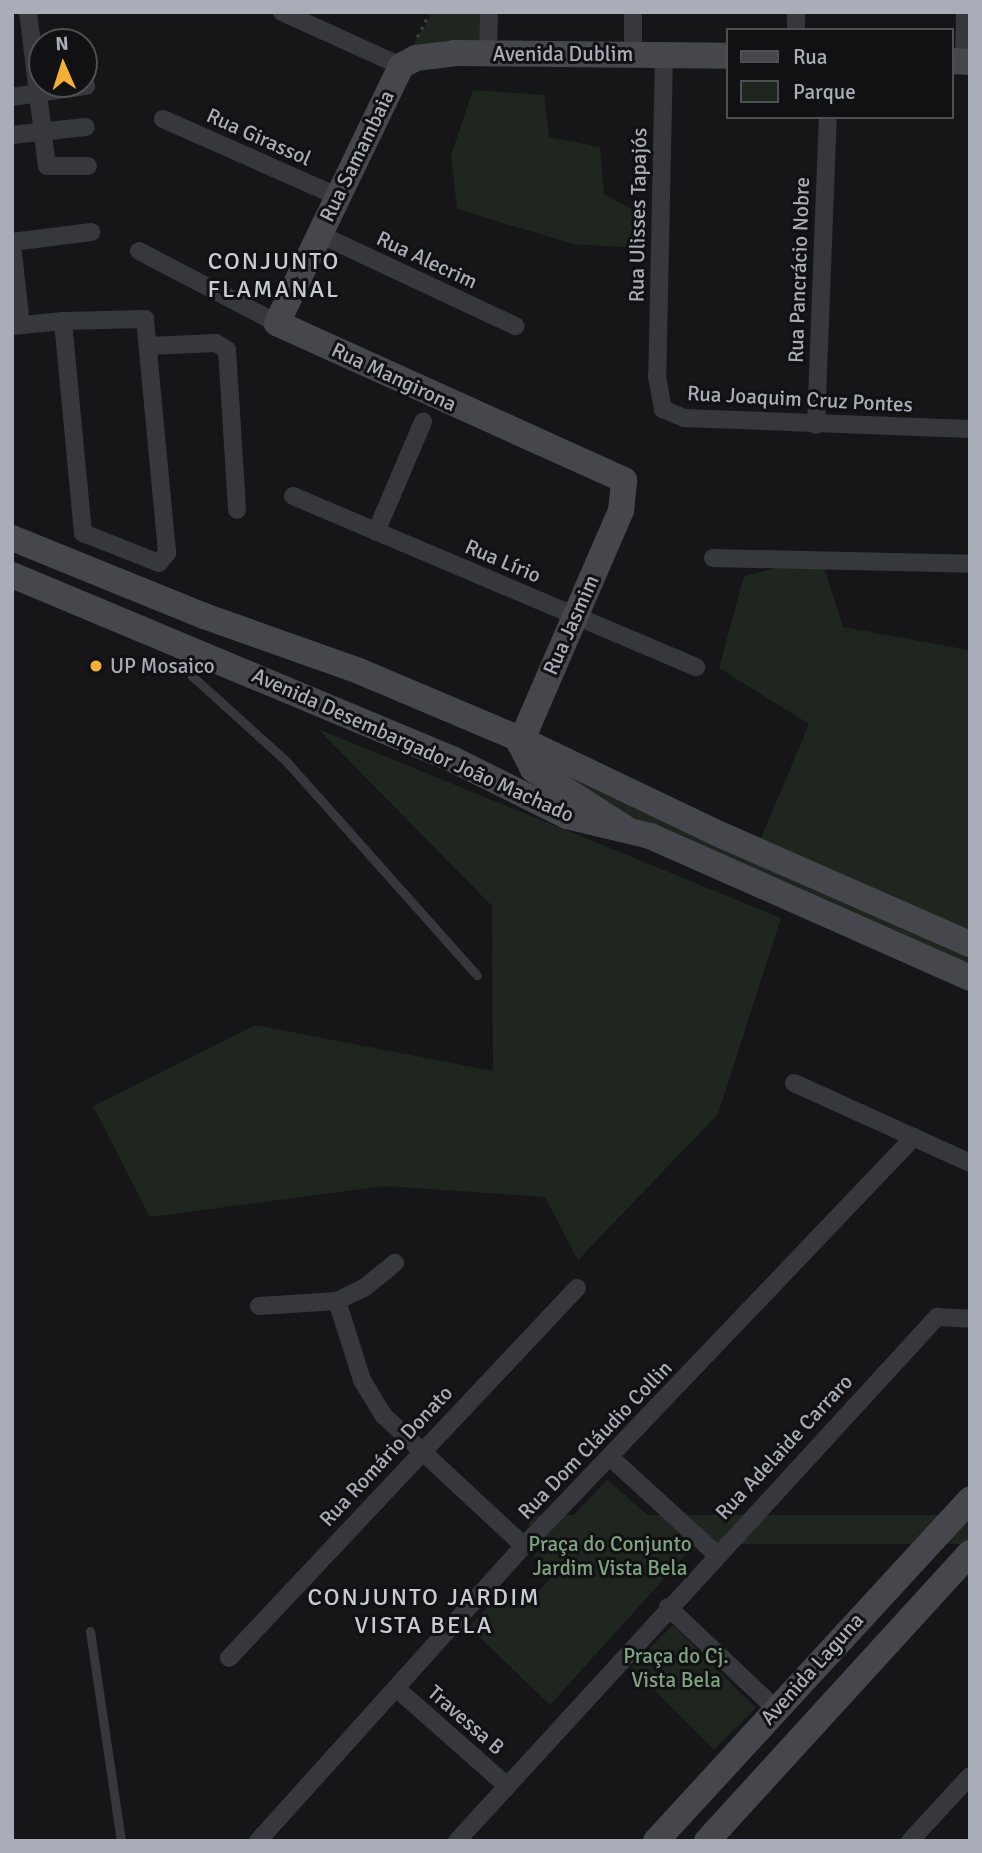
<!DOCTYPE html>
<meta charset="utf-8">
<style>
body{margin:0}
#map{position:relative;width:982px;height:1853px;overflow:hidden;background:#161618;font-family:Signika,sans-serif}
div>[style]{position:absolute}
[style*='--x']{left:calc(var(--x)*1px);top:calc(var(--y)*1px);width:calc(var(--w)*1px);rotate:calc(var(--a)*1deg)}
.green>*{inset:0;background:#1e261f;transform-origin:0 0}
.path>*{height:2.5px;margin-top:-1.25px;transform-origin:0;background:repeating-linear-gradient(90deg,#3d3f44 0 3.5px,transparent 0 8.5px)}
.lane>*{height:9px;margin:-4.5px;padding:0 4.5px;transform-origin:4.5px;border-radius:4.5px;background:#37383d}
.street>*{height:18px;margin:-9px;padding:0 9px;transform-origin:9px;border-radius:9px;background:#37383d}
.secondary>*{height:26px;margin:-13px;padding:0 13px;transform-origin:13px;border-radius:13px;background:#45474d}
.dots>*{width:19px;height:19px;translate:-50% -50%;box-sizing:border-box;border:4px solid #111113;border-radius:50%}
span{translate:-50% -50%;white-space:nowrap;text-align:center;line-height:1.15;-webkit-text-stroke:6px #111113;paint-order:stroke}
.street-label{font-size:21px;color:#a8adb8}
.poi-label{font-size:21px;color:#a8adb8}
.left{translate:0 -50%;text-align:left}
.park-label{font-size:21px;color:#7fa381}
.quarter-label{font-size:24px;color:#c9ccd4;letter-spacing:2px}
.frame{position:absolute;inset:0;border:14px solid #a8adb8;pointer-events:none}
.legend{position:absolute;left:726px;top:28px;width:228px;height:91px;box-sizing:border-box;background:#111113;border:2px solid #4d4f55;margin:0;padding:9px 12px;list-style:none;font-size:21px;color:#a8adb8}
.legend li{display:flex;align-items:center;gap:14px;height:35px}
.legend b{width:35px;border:2px solid #4d4f55}
.north{position:absolute;left:28px;top:28px;width:70px;height:70px;box-sizing:border-box;background:#111113;border:2px solid #4d4f55;border-radius:50%;rotate:357deg;font-size:19px;font-weight:700;line-height:28px;text-align:center;color:#a8adb8}
.north::after{content:'';display:block;margin:auto;width:24px;height:32px;background:#f2b134;clip-path:polygon(50% 0,100% 100%,50% 72%,0 100%)}
</style>
<div id="map">
<div class="green">
<i style="clip-path:polygon(433px 12px,480px 12px,480px 43px,413px 45px)"></i>
<i style="clip-path:polygon(473px 90px,544px 95px,549px 137px,600px 147px,604px 194px,634px 211px,638px 248px,573px 244px,457px 209px,451px 155px)"></i>
<i style="clip-path:polygon(821px 557px,843px 627px,969px 650px,970px 934px,757px 848px,809px 724px,719px 668px,744px 576px)"></i>
<i style="clip-path:polygon(318px 729px,781px 918px,718px 1114px,578px 1260px,545px 1197px,385px 1186px,150px 1217px,93px 1106px,255px 1025px,493px 1071px,492px 906px)"></i>
<i style="clip-path:polygon(547px 765px,970px 952px,970px 972px,561px 785px)"></i>
<i style="clip-path:polygon(607px 1480px,689px 1551px,550px 1705px,469px 1627px,504px 1590px,524px 1608px,553px 1575px,533px 1557px)"></i>
<i style="left:970px;top:1515px;width:29px;height:441px;rotate:90deg"></i>
<i style="left:673px;top:1625px;width:117px;height:59px;rotate:45deg"></i>
</div>
<div class="path">
<i style="--x:417;--y:37;--w:28;--a:-63"></i>
</div>
<div class="lane">
<i style="--x:180;--y:649;--w:30;--a:66"></i>
<i style="--x:192;--y:676;--w:127;--a:42.1"></i>
<i style="--x:286;--y:761;--w:287;--a:48.3"></i>
<i style="--x:90;--y:1631;--w:212;--a:81.6"></i>
</div>
<div class="street">
<i style="--x:28;--y:12;--w:155;--a:83"></i>
<i style="--x:47;--y:166;--w:41;--a:0"></i>
<i style="--x:282;--y:12;--w:131;--a:24.4"></i>
<i style="--x:796;--y:30;--w:18;--a:-90"></i>
<i style="--x:488;--y:54;--w:42;--a:-88.6"></i>
<i style="--x:633;--y:55;--w:43;--a:-90"></i>
<i style="--x:664;--y:55;--w:321;--a:91.2"></i>
<i style="--x:657;--y:376;--w:34;--a:80"></i>
<i style="--x:663;--y:409;--w:23;--a:23"></i>
<i style="--x:684;--y:418;--w:286;--a:2.2"></i>
<i style="--x:964;--y:61;--w:49;--a:-88.8"></i>
<i style="--x:12;--y:97;--w:75;--a:-8.5"></i>
<i style="--x:163;--y:119;--w:190;--a:23.9"></i>
<i style="--x:12;--y:135;--w:74;--a:-6.2"></i>
<i style="--x:319;--y:234;--w:217;--a:25.1"></i>
<i style="--x:12;--y:242;--w:80;--a:-7.2"></i>
<i style="--x:12;--y:244;--w:81;--a:83.6"></i>
<i style="--x:139;--y:251;--w:156;--a:27.6"></i>
<i style="--x:12;--y:326;--w:51;--a:-5.6"></i>
<i style="--x:63;--y:321;--w:82;--a:-1.4"></i>
<i style="--x:145;--y:319;--w:235;--a:84.6"></i>
<i style="--x:167;--y:553;--w:13;--a:129"></i>
<i style="--x:159;--y:563;--w:82;--a:-158.5"></i>
<i style="--x:83;--y:533;--w:213;--a:-95.4"></i>
<i style="--x:148;--y:346;--w:68;--a:-2.5"></i>
<i style="--x:216;--y:343;--w:13;--a:32"></i>
<i style="--x:227;--y:350;--w:160;--a:86.4"></i>
<i style="--x:816;--y:425;--w:308;--a:-87.8"></i>
<i style="--x:293;--y:496;--w:438;--a:23"></i>
<i style="--x:376;--y:532;--w:120;--a:-66.9"></i>
<i style="--x:713;--y:558;--w:257;--a:1.3"></i>
<i style="--x:794;--y:1083;--w:193;--a:24.4"></i>
<i style="--x:337;--y:1301;--w:83;--a:72.4"></i>
<i style="--x:362;--y:1380;--w:41;--a:59"></i>
<i style="--x:383;--y:1415;--w:192;--a:42.9"></i>
<i style="--x:259;--y:1306;--w:78;--a:-3.7"></i>
<i style="--x:337;--y:1301;--w:30;--a:-26"></i>
<i style="--x:364;--y:1288;--w:40;--a:-39"></i>
<i style="--x:611;--y:1458;--w:142;--a:42.4"></i>
<i style="--x:668;--y:1607;--w:149;--a:43.4"></i>
<i style="--x:229;--y:1658;--w:508;--a:-46.76"></i>
<i style="--x:396;--y:1688;--w:148;--a:41.4"></i>
<i style="--x:258;--y:1841;--w:397;--a:-48"></i>
<i style="--x:524;--y:1546;--w:565;--a:-46.36"></i>
<i style="--x:457;--y:1841;--w:711;--a:-47.51"></i>
<i style="--x:937;--y:1317;--w:33;--a:3"></i>
<i style="--x:910;--y:1841;--w:88;--a:-47.3"></i>
</div>
<div class="secondary">
<i style="--x:952;--y:61;--w:18;--a:3"></i>
<i style="--x:12;--y:538;--w:207;--a:22.1"></i>
<i style="--x:204;--y:616;--w:164;--a:19.5"></i>
<i style="--x:359;--y:671;--w:175;--a:22.9"></i>
<i style="--x:520;--y:739;--w:221;--a:25.5"></i>
<i style="--x:719;--y:834;--w:274;--a:23.7"></i>
<i style="--x:12;--y:575;--w:479;--a:22.7"></i>
<i style="--x:454;--y:760;--w:126;--a:26.4"></i>
<i style="--x:567;--y:816;--w:85;--a:13.5"></i>
<i style="--x:650;--y:836;--w:350;--a:23.9"></i>
<i style="--x:628;--y:830;--w:113;--a:-147.3"></i>
<i style="--x:533;--y:769;--w:28;--a:-117"></i>
<i style="--x:520;--y:744;--w:254;--a:-66.6"></i>
<i style="--x:621;--y:511;--w:31;--a:-84"></i>
<i style="--x:624;--y:480;--w:381;--a:-155.7"></i>
<i style="--x:277;--y:323;--w:285;--a:-64.2"></i>
<i style="--x:401;--y:66;--w:17;--a:-28"></i>
<i style="--x:416;--y:58;--w:38;--a:-7"></i>
<i style="--x:454;--y:53;--w:274;--a:0.6"></i>
<i style="--x:656;--y:1841;--w:464;--a:-47.4"></i>
<i style="--x:707;--y:1841;--w:390;--a:-47.6"></i>
</div>
<div class="dots">
<i style="left:96px;top:666px;background:#f2b134"></i>
</div>
<div class="street-label">
<span style="left:563px;top:54px">Avenida Dublim</span>
<span style="left:259px;top:137px;rotate:24deg">Rua Girassol</span>
<span style="left:357px;top:156px;rotate:-64deg">Rua Samambaia</span>
<span style="left:638px;top:215px;rotate:-89deg">Rua Ulisses Tapajós</span>
<span style="left:427px;top:260px;rotate:25deg">Rua Alecrim</span>
<span style="left:799px;top:270px;rotate:-88deg">Rua Pancrácio Nobre</span>
<span style="left:394px;top:377px;rotate:25deg">Rua Mangirona</span>
<span style="left:800px;top:399px;rotate:3deg">Rua Joaquim Cruz Pontes</span>
<span style="left:503px;top:561px;rotate:23deg">Rua Lírio</span>
<span style="left:571px;top:625px;rotate:-66deg">Rua Jasmim</span>
<span style="left:413px;top:745px;rotate:24deg">Avenida Desembargador João Machado</span>
<span style="left:595px;top:1440px;rotate:-46deg">Rua Dom Cláudio Collin</span>
<span style="left:784px;top:1447px;rotate:-47deg">Rua Adelaide Carraro</span>
<span style="left:386px;top:1456px;rotate:-47deg">Rua Romário Donato</span>
<span style="left:812px;top:1669px;rotate:-48deg">Avenida Laguna</span>
<span style="left:466px;top:1720px;rotate:41deg">Travessa B</span>
</div>
<div class="poi-label">
<span class="left" style="left:110px;top:666px">UP Mosaico</span>
</div>
<div class="park-label">
<span style="left:610px;top:1556px">Praça do Conjunto<br>Jardim Vista Bela</span>
<span style="left:676px;top:1668px">Praça do Cj.<br>Vista Bela</span>
</div>
<div class="quarter-label">
<span style="left:274px;top:276px">CONJUNTO<br>FLAMANAL</span>
<span style="left:424px;top:1612px">CONJUNTO JARDIM<br>VISTA BELA</span>
</div>
<div class="frame"></div>
<ul class="legend">
<li><b style="height:9px;background:#45474d"></b>Rua</li>
<li><b style="height:19px;background:#1e261f"></b>Parque</li>
</ul>
<div class="north">N</div>
</div>
